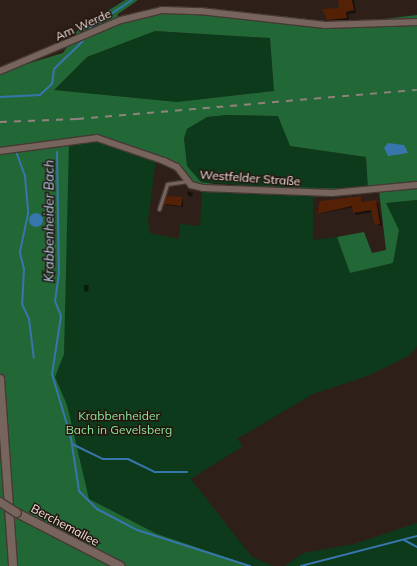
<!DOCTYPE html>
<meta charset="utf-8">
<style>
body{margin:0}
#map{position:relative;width:417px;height:566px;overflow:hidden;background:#2e1f18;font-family:Mulish,sans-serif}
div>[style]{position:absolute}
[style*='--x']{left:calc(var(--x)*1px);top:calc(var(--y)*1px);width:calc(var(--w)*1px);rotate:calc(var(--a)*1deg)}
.green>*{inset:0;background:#0d3a1a}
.forest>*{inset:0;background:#226836}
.water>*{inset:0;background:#3776ac}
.round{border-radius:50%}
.shadow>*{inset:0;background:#0007}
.stream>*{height:2px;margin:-1px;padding:0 1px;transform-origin:1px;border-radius:1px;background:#3776ac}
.building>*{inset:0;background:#552106}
.roads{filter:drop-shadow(1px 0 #463934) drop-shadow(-1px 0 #463934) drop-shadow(0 1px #463934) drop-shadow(0 -1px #463934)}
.lane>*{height:3px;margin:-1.5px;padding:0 1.5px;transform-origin:1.5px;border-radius:1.5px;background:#77655d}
.street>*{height:6px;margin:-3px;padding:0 3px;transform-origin:3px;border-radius:3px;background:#77655d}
.secondary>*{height:8px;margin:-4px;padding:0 4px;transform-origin:4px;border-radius:4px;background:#77655d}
.rail>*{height:2px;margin-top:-1px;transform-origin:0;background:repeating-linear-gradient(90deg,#90837e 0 7px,transparent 0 14px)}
.bridges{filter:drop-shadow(1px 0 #463934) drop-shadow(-1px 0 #463934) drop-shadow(0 1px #463934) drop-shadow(0 -1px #463934)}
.secondary-bridge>*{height:8px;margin:-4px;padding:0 4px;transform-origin:4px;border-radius:4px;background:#77655d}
span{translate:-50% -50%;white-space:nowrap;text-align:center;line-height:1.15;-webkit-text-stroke:3px #24160f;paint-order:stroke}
.street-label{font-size:12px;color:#eee3df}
.park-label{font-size:12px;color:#89e79d}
.water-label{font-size:13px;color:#b3d3f1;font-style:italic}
</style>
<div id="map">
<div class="green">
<i style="clip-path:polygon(155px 31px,270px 38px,274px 91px,177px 102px,53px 90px,87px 57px)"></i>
<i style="clip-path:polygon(226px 115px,279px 116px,290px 146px,366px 157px,368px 189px,291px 189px,201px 182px,187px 166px,184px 138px,187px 129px,207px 117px)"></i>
<i style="clip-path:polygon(97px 140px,156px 159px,148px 222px,150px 233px,179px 239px,180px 224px,200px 226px,202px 190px,313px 194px,313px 240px,337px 237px,350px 273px,393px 263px,399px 230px,386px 203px,417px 200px,417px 346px,410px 355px,370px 375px,313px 394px,237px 439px,243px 446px,191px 479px,252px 557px,273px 566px,241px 566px,183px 549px,78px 500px,4px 213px,69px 144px)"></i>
<i style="clip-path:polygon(417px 523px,417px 566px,285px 566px,303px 553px,354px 544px)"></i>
</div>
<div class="forest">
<i style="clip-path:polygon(evenodd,125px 0,138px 0,118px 14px,116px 24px,163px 11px,325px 26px,417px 15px,417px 184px,306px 191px,209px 187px,191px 181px,175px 163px,114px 141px,96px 138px,69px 142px,64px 354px,55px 377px,67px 405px,89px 499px,157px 534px,252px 566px,0 566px,0 72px,63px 53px,78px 30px,125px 0,155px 31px,270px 38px,274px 91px,177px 102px,54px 90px,87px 57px,155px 31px,125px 0,226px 115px,278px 116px,290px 146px,366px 157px,368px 189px,228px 186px,201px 182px,187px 166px,184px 138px,187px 129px,207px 117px,226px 115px)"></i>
<i style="clip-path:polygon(417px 187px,417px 200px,386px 203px,399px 230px,393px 263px,350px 273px,337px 237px,364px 232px,372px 253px,386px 250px,379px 190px)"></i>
</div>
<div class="water">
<i style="clip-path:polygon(388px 143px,404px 145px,408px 153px,388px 156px,384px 148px)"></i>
<i class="round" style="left:29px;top:213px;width:14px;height:14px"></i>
</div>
<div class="shadow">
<i style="clip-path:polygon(339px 0,354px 0,356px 13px,348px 14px,349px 20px,331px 22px,328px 19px,341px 8px)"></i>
<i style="clip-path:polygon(188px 191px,193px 193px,192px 197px,187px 195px)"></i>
<i style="clip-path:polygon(167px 197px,183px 198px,183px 207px,166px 205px)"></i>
<i style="clip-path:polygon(361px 197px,363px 203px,378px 203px,382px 226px,376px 224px,373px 212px,355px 215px,353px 207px,318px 214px,317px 209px)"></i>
<i style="clip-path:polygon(84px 285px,89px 285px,88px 292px,84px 291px)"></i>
</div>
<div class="stream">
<i style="--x:87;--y:30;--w:54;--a:-33.7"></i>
<i style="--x:0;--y:97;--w:40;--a:-2.9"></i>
<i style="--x:40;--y:95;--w:16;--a:-43"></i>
<i style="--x:52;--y:84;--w:15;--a:-82"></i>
<i style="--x:54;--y:69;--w:40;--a:-44"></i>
<i style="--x:57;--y:152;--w:121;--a:89.1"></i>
<i style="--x:59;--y:273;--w:28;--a:98"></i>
<i style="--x:55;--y:301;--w:16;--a:68"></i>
<i style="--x:61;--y:316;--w:59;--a:98.8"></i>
<i style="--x:52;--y:374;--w:67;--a:73.5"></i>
<i style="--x:71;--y:438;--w:54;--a:81.4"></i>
<i style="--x:79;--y:491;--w:25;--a:45"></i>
<i style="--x:97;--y:509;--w:45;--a:27.7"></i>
<i style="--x:137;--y:530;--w:119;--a:17.7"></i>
<i style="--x:17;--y:154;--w:23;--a:70"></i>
<i style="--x:25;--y:176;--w:38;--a:85"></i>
<i style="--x:28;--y:214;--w:40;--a:102"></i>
<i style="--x:20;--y:253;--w:16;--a:76"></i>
<i style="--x:24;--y:269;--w:35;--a:93"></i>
<i style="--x:22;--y:304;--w:17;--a:65"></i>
<i style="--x:29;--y:319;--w:39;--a:83"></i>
<i style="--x:72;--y:444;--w:34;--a:26"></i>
<i style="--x:103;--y:459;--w:25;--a:0"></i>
<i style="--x:128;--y:459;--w:30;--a:26"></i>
<i style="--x:155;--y:472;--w:32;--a:0"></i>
<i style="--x:404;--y:540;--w:15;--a:28"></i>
<i style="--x:301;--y:566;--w:120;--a:-14.5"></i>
</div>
<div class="building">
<i style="clip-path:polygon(338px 0,352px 0,354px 10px,346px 12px,347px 18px,327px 20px,322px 9px,339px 8px)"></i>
<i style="clip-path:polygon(166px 196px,183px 197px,181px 206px,164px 204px)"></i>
<i style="clip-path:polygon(361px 196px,362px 202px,376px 200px,380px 224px,375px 225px,371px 210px,353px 213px,352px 206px,317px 214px,320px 201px)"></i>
</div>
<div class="roads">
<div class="lane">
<i style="--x:159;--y:209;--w:26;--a:-72"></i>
<i style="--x:167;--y:184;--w:21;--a:-8"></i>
</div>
<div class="street">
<i style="--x:0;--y:71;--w:131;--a:-22.9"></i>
<i style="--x:121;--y:20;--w:42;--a:-13.7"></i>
<i style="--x:162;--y:10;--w:38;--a:2"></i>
<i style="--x:200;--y:11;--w:126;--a:6.4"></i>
<i style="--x:325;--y:25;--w:92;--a:-1.9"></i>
<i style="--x:0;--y:151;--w:98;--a:-7.6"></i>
<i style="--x:97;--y:138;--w:71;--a:18.9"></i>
<i style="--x:164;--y:161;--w:14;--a:25"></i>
<i style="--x:177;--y:167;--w:23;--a:52"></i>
<i style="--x:191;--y:185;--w:12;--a:14"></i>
<i style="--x:203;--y:188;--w:129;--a:2.2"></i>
<i style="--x:332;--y:193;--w:85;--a:-5.4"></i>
</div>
<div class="secondary">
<i style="--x:0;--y:379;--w:187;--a:86"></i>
<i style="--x:17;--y:513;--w:116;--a:27.2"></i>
</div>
</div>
<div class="rail">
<i style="--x:0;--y:122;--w:77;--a:-2.2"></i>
<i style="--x:77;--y:119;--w:341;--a:-4.9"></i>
</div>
<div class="bridges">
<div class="secondary-bridge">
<i style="--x:0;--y:502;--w:20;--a:33"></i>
</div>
</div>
<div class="street-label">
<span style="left:83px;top:25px;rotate:-24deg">Am Werde</span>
<span style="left:250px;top:178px;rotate:4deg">Westfelder Straße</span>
<span style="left:65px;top:525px;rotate:28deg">Berchemallee</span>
</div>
<div class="park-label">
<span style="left:119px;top:423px">Krabbenheider<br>Bach in Gevelsberg</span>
</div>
<div class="water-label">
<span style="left:49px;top:221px;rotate:-90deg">Krabbenheider Bach</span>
</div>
</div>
